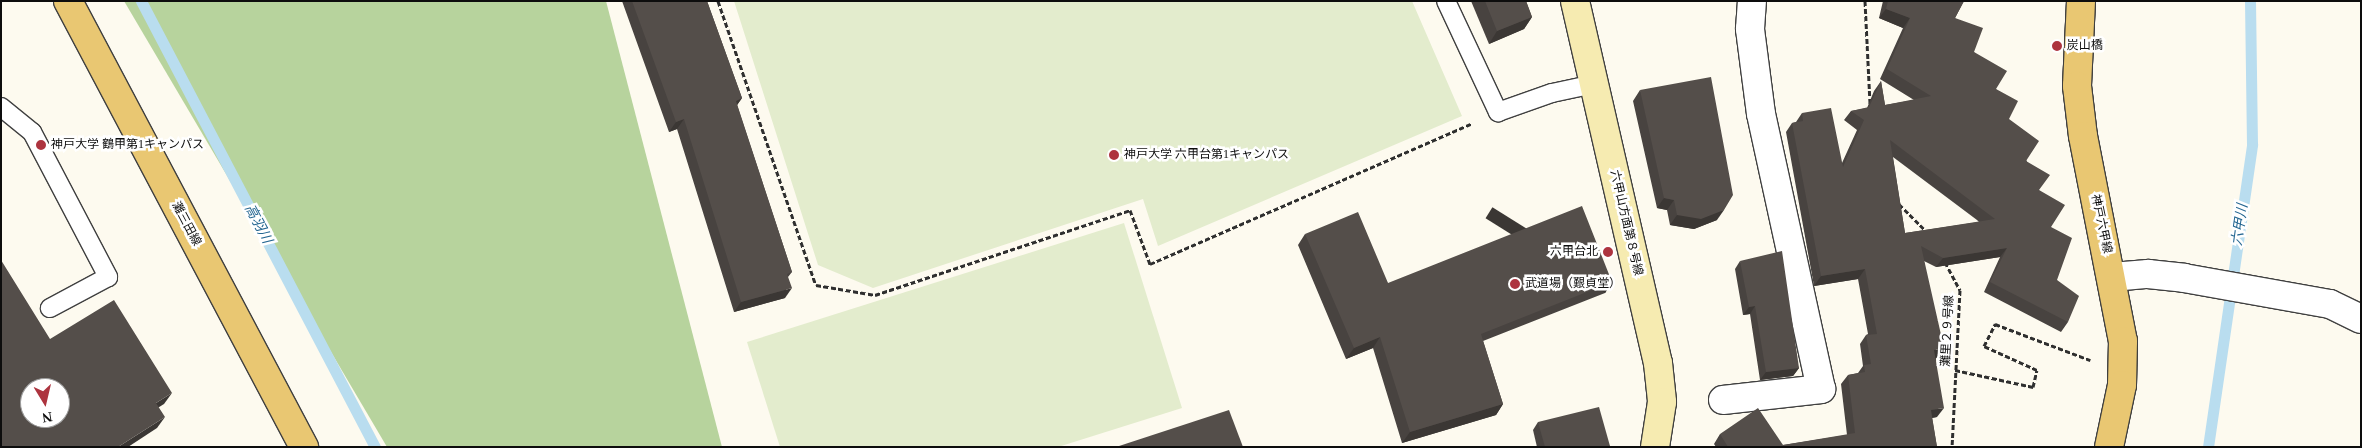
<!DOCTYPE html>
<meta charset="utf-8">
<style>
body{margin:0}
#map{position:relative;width:2362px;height:448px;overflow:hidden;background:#fdfaef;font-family:"Times New Roman","Noto Sans JP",serif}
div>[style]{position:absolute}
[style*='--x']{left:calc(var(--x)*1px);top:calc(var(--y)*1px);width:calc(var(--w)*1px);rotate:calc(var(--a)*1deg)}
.forest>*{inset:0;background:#b7d39d}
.pitch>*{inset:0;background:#e3eccd}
.stream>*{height:11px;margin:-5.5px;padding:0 5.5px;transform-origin:5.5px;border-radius:5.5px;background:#b9ddef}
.path>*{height:3px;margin-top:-1.5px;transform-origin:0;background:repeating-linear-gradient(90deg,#2f2f2f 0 5px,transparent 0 7.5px)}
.roads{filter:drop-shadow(1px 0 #404040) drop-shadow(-1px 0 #404040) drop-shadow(0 1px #404040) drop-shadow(0 -1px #404040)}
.lane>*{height:18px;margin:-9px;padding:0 9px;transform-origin:9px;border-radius:9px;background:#fff}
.street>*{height:28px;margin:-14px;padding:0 14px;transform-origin:14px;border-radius:14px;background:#fff}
.secondary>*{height:28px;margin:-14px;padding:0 14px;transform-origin:14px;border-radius:14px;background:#f6ebb1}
.primary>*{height:28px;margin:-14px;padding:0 14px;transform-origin:14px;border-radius:14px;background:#e9c772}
.wall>*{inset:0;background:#484340}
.shaded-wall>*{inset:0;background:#3b3734;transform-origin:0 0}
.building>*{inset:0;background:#544e4a}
.dots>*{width:14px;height:14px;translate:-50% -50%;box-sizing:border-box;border:2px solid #fff;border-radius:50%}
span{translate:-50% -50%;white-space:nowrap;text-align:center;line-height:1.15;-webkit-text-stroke:5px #fff;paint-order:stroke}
.poi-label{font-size:12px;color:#0d0d0d}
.left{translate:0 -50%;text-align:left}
.right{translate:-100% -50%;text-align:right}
.street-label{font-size:12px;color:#0d0d0d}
.water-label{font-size:14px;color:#246691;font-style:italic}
.frame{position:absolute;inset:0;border:2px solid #0d0d0d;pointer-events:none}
.north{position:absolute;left:20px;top:378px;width:50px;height:50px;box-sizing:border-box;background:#fff;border:1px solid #9e9e9e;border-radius:50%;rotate:171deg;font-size:14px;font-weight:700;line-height:20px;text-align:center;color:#0d0d0d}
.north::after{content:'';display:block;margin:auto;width:18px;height:22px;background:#ad343f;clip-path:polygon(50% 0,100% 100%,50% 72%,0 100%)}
</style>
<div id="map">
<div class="forest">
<i style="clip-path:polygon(124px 1px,606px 1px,722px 447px,387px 447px)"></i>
</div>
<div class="pitch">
<i style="clip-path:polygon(734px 1px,1412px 1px,1462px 116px,1158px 246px,1143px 199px,873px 288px,818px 265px)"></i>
<i style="clip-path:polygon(1124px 223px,1182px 408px,1058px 447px,780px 447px,747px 342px)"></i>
</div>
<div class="stream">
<i style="--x:141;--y:1;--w:504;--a:62.32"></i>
<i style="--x:2208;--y:447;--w:306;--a:-81.7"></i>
<i style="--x:2252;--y:144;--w:143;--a:-90.8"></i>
</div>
<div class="path">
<i style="--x:718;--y:1;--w:300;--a:71"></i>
<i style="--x:816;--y:285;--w:60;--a:9.6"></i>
<i style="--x:875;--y:295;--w:269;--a:-18.4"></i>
<i style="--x:1130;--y:210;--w:58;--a:69.7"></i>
<i style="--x:1150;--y:264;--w:352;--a:-23.6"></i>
<i style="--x:1865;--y:1;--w:104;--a:87.2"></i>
<i style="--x:1899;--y:204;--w:41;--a:45"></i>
<i style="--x:1945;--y:262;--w:32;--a:62"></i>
<i style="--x:1960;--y:290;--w:157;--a:92.9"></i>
<i style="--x:1955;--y:370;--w:80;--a:12.3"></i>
<i style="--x:2033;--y:387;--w:17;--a:-77"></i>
<i style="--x:2037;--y:370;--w:58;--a:-155.6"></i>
<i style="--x:1984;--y:346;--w:25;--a:-63"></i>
<i style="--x:1995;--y:324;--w:102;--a:20.8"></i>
</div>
<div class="roads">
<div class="lane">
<i style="--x:1446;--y:1;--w:123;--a:64.9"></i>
<i style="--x:1498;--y:112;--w:57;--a:-19.4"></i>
<i style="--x:1552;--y:93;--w:43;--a:-12.1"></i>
<i style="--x:1;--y:107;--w:40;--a:39"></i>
<i style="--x:32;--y:132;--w:164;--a:62.3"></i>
<i style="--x:108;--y:277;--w:66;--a:151.9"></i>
</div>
<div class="street">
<i style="--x:2112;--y:277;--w:36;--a:-5"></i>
<i style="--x:2148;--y:274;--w:36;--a:6"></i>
<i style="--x:2184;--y:278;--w:148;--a:10.1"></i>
<i style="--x:2330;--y:304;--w:34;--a:26"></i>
<i style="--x:1723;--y:400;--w:99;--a:-6.4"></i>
<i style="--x:1821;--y:389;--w:281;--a:-102.3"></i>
<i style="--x:1761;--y:114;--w:86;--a:-97.4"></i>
<i style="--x:1750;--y:29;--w:28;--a:-86"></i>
</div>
<div class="secondary">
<i style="--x:1575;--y:1;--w:371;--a:77.1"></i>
<i style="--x:1658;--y:363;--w:39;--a:84"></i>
<i style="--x:1662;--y:402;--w:46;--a:98.8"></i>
</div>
<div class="primary">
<i style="--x:68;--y:1;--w:505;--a:62.11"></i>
<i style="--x:2081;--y:1;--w:85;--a:92.7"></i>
<i style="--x:2077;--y:86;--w:50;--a:83.2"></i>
<i style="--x:2083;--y:136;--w:209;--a:79"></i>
<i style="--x:2123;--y:341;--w:44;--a:91.3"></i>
<i style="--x:2122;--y:385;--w:63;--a:101.8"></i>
</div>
</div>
<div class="wall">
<i style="clip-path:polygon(622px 1px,707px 1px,742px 98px,737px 105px,792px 272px,788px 277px,785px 298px,734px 312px,677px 129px,669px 132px)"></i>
<i style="clip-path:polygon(1471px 1px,1526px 1px,1532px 17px,1524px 29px,1489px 44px)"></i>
<i style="clip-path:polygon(evenodd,1883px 1px,1964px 1px,1955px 18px,1974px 52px,1996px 89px,2039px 190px,2051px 227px,2057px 280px,2068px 322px,2061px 332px,1984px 292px,2000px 257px,1936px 267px,1924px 261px,1937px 358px,1936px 358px,1937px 417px,1932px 418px,1937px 447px,1716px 447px,1714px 444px,1720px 434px,1783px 445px,1847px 435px,1841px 384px,1848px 375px,1858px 373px,1863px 366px,1860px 344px,1866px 335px,1868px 334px,1858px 279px,1814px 286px,1786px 132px,1792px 123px,1796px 122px,1802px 113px,1842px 163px,1857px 130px,1844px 120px,1851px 111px,1867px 108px,1874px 91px,1881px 81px,1885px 105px,1914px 100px,1880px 79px,1903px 28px,1879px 18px,1883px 1px,1893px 157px,1977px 220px,1979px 222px,1905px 233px,1893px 157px)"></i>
<i style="clip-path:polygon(1640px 90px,1717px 220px,1694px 229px,1670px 225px,1667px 210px,1657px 208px,1633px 101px)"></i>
<i style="clip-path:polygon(1305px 234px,1388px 283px,1612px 282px,1605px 293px,1483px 341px,1503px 404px,1496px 415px,1402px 443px,1373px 348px,1346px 359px,1298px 245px)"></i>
<i style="clip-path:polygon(1740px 261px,1799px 368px,1793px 376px,1760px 380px,1750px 314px,1743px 315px,1735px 269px)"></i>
<i style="clip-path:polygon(1538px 422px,1610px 446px,1537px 447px,1533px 430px)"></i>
</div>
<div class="shaded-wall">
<i style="clip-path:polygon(1886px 9px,1910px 18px,1903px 28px,1879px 18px)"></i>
<i style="clip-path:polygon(1532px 17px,1524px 29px,1489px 44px,1497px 31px)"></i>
<i style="clip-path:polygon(742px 98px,735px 108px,736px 101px)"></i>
<i style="clip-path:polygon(684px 119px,677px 129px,669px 132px,676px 122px)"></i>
<i style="clip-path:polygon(1664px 198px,1674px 200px,1667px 210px,1657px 208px)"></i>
<i style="clip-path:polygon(1724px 210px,1717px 220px,1694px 229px,1670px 225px,1677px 215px)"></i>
<i style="clip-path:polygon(2007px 248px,2000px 257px,1936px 267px,1943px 258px)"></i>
<i style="clip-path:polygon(1865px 269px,1858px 279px,1814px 286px,1821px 276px)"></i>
<i style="left:1612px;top:282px;width:13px;height:141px;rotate:122deg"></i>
<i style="clip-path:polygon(792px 288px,785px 298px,734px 312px,741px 302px)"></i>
<i style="clip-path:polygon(1755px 306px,1750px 314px,1743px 315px,1749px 307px)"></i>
<i style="clip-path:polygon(1380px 337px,1373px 348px,1346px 359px,1354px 348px)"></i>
<i style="clip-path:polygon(1944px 348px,1937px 358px,1927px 359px,1934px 350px)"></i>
<i style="clip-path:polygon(1799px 368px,1793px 376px,1760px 380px,1766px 372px)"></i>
<i style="clip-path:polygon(172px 393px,164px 404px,148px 414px,156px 403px)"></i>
<i style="clip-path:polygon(1503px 404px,1496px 415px,1402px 443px,1410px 432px)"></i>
<i style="clip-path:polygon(1944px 408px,1937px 417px,1924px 419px,1931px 410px)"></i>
<i style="clip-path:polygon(165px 417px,157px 428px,128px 447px,118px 447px)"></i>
</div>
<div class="building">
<i style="clip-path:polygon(632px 1px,707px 1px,742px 98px,736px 101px,792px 272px,787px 274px,792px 288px,741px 302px,684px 119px,676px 122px)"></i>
<i style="clip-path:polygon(1485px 1px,1526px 1px,1532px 17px,1497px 31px)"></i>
<i style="clip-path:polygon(evenodd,1888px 1px,1964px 1px,1955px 18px,1983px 28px,1974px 52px,2007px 71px,1996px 89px,2018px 101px,2009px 119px,2039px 141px,2026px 161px,2050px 175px,2039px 190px,2065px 205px,2051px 227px,2072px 238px,2057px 280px,2079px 296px,2068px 322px,1990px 282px,2007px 248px,1943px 258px,1921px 246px,1944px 348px,1934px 350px,1944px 408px,1931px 410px,1937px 447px,1728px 447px,1720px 434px,1758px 408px,1783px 445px,1855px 433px,1848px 375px,1865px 372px,1864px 365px,1871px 364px,1866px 335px,1877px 334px,1865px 269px,1821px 276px,1792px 123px,1803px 121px,1802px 113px,1831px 108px,1843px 167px,1864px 120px,1851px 111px,1869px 107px,1881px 81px,1885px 105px,1931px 96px,1887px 69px,1910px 18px,1886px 9px,1888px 1px,1890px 140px,1995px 219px,1905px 233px,1890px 140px)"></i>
<i style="clip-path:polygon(1711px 77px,1733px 195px,1724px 210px,1701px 219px,1677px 215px,1674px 200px,1664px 198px,1640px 90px)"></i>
<i style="clip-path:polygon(1582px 206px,1612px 282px,1481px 334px,1503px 404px,1410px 432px,1380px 337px,1354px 348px,1305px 234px,1358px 212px,1388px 283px)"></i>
<i style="clip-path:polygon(1782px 251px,1799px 368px,1766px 372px,1755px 306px,1749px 307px,1740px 261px)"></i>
<i style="clip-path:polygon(evenodd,1px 260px,50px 339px,114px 300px,172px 393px,156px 403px,165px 417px,118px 447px,1px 447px,1px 260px,30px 388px,60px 388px,60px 418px,30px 418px,30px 388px)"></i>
<i style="clip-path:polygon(1599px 407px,1610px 446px,1545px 447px,1538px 422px)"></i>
<i style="clip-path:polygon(1229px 410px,1243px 447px,1116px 447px)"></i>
</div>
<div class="dots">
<i style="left:2057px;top:46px;background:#ad343f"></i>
<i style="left:41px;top:145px;background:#ad343f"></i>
<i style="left:1114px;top:155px;background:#ad343f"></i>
<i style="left:1608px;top:252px;background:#ad343f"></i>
<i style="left:1515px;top:284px;background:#ad343f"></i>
</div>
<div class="poi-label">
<span class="left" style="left:2067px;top:46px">炭山橋</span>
<span class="left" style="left:51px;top:145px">神戸大学 鶴甲第1キャンパス</span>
<span class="left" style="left:1124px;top:155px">神戸大学 六甲台第1キャンパス</span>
<span class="right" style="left:1598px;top:252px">六甲台北</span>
<span class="left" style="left:1525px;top:284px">武道場（艱貞堂）</span>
</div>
<div class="street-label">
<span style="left:1626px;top:223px;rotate:77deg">六甲山方面第８号線</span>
<span style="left:186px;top:224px;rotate:62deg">灘三田線</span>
<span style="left:2101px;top:224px;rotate:78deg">神戸六甲線</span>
<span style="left:1948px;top:331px;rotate:-87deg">灘里２９号線</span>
</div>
<div class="water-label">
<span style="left:258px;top:224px;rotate:62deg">高羽川</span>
<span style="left:2240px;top:225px;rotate:-82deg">六甲川</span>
</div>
<div class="frame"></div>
<div class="north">N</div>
</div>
